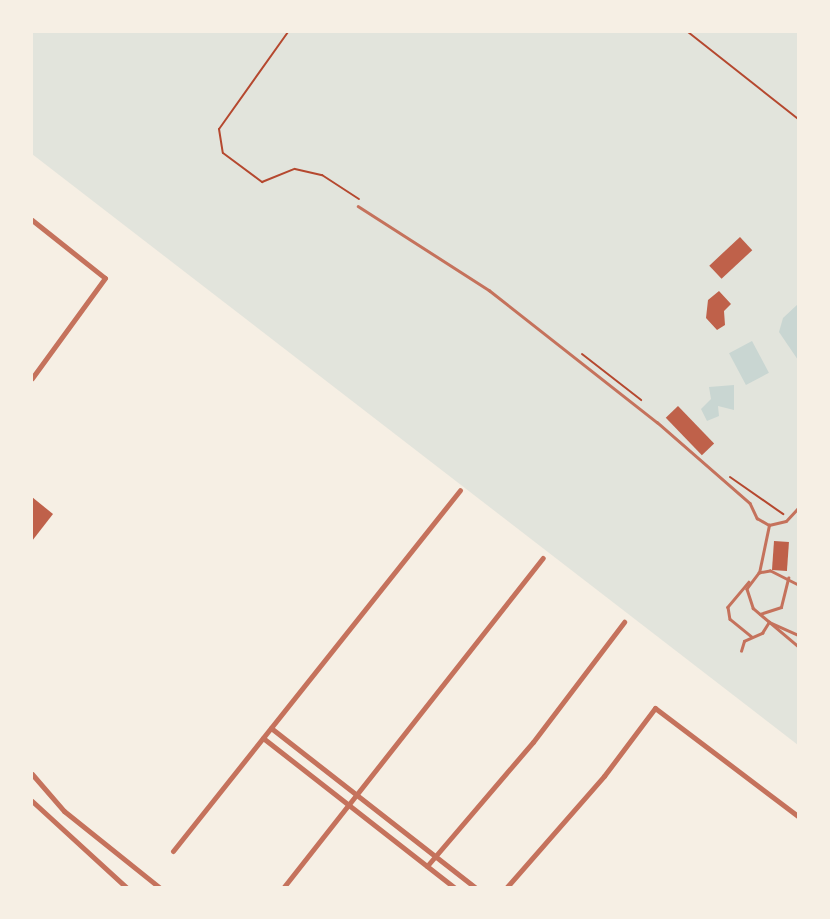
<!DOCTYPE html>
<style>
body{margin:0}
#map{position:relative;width:830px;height:919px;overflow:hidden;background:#f6efe4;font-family:Helvetica,sans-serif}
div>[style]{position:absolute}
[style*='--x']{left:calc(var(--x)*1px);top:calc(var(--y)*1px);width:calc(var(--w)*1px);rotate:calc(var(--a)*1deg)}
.green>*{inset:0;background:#e2e4dc}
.water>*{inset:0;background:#c9d6d2;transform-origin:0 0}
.building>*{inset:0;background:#bf614a;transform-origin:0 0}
.path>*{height:2px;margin:-1px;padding:0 1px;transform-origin:1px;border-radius:1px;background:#b5482f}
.service>*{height:2.5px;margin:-1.25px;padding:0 1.25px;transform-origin:1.25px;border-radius:1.25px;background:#c5725c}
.minor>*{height:5px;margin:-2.5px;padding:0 2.5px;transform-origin:2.5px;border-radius:2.5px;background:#c5725c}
span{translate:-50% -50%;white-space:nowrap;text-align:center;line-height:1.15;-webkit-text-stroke:6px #f6efe4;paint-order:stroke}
.frame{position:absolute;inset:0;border:33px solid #f6efe4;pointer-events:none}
</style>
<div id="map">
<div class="green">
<i style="clip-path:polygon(32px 32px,798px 32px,798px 745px,32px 154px)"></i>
</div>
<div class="water">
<i style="clip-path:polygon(798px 304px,798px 360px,779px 332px,783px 318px)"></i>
<i style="left:752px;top:341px;width:36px;height:26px;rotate:62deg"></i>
<i style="clip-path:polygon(734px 385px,734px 410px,718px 406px,719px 416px,707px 421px,701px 409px,711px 399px,709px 387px)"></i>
</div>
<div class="building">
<i style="left:740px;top:237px;width:18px;height:42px;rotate:47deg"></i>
<i style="clip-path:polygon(719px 291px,731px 304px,724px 311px,725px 325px,717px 330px,706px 318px,708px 300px)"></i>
<i style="left:678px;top:406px;width:52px;height:17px;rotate:46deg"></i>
<i style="clip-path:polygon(32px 497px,53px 514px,32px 541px)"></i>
<i style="left:774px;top:541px;width:15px;height:29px;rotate:4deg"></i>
</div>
<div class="path">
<i style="--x:288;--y:32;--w:119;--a:125.4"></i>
<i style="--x:219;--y:129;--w:24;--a:81"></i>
<i style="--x:223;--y:153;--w:49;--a:36.6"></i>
<i style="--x:262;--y:182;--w:35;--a:-22"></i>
<i style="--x:295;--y:169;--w:28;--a:13"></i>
<i style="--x:322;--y:175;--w:44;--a:33"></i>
<i style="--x:688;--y:32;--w:140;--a:38.3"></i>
<i style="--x:582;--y:354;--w:75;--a:37.9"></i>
<i style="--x:730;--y:477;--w:65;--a:34.9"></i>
</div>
<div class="service">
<i style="--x:358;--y:206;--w:156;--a:32.7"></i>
<i style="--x:489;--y:290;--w:214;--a:38.2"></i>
<i style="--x:657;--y:422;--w:123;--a:41.1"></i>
<i style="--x:750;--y:503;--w:17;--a:65"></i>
<i style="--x:757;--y:518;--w:14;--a:30"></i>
<i style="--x:769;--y:525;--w:17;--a:-13"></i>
<i style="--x:786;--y:521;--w:18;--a:-47"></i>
<i style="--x:759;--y:573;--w:49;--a:-78.2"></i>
<i style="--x:749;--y:582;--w:33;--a:130"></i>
<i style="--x:728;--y:607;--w:12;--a:81"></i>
<i style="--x:730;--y:619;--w:28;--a:39"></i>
<i style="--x:798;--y:585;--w:31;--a:-153"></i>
<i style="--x:770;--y:571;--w:11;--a:170"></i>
<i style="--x:759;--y:573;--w:20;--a:127"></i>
<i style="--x:747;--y:589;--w:20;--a:72"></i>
<i style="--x:753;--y:608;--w:59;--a:40.2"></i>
<i style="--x:760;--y:614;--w:22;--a:-18"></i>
<i style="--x:781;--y:607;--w:30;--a:-76"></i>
<i style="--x:741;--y:651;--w:10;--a:-73"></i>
<i style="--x:744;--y:641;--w:20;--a:-24"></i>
<i style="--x:762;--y:633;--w:13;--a:-58"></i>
<i style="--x:769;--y:622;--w:32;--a:24"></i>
</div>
<div class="minor">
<i style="--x:32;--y:220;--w:93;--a:38.5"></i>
<i style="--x:105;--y:278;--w:124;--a:126.1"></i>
<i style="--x:271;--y:728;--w:260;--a:38"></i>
<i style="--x:263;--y:738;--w:244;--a:38"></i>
<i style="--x:32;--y:774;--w:49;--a:49.1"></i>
<i style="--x:64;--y:811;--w:123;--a:38.7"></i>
<i style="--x:32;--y:801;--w:129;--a:42.5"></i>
<i style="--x:173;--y:851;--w:461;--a:-51.5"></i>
<i style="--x:427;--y:866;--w:163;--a:-49.5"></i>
<i style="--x:533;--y:742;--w:151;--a:-52.8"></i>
<i style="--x:283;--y:888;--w:420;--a:-51.8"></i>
<i style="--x:506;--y:888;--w:149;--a:-48.8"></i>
<i style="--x:604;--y:776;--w:85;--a:-53.1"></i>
<i style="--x:655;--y:708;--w:179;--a:37.1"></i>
</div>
<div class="frame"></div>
</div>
